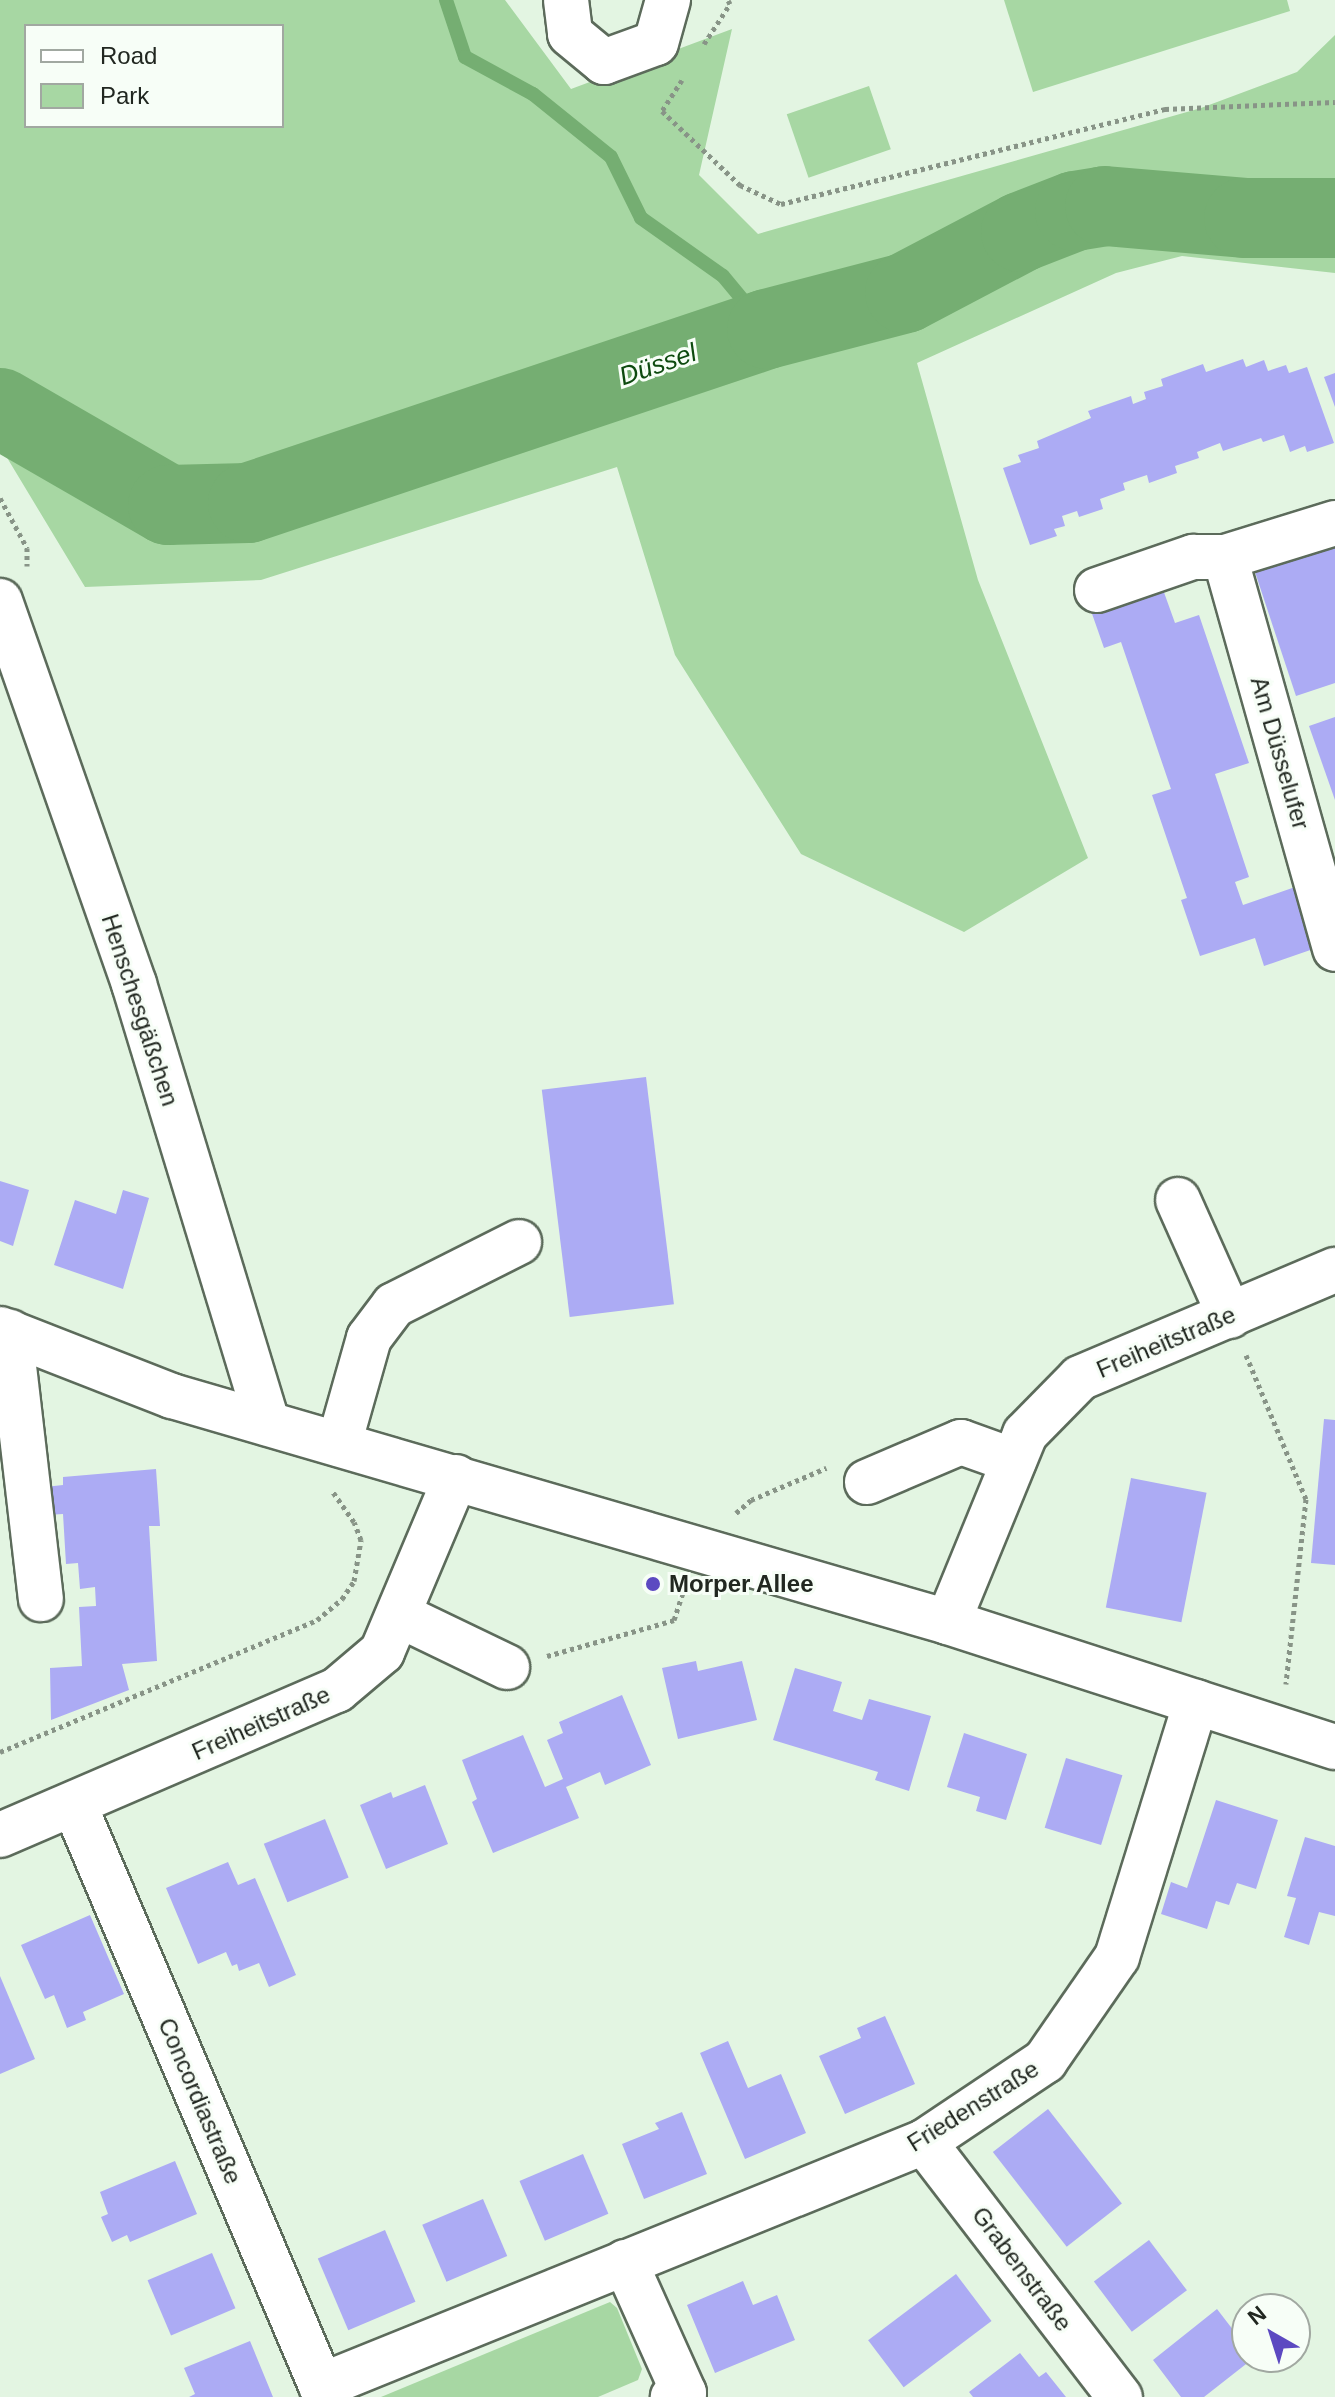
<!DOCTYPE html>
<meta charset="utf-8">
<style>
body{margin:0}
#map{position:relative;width:1335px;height:2397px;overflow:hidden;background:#e3f5e2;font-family:Arial,sans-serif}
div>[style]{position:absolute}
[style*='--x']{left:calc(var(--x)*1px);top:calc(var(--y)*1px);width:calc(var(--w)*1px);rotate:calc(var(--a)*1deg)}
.green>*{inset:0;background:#a7d7a3;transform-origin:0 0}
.stream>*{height:14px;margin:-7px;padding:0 7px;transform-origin:7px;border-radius:7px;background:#75ae72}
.river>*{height:80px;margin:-40px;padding:0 40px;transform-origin:40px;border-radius:40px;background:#75ae72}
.building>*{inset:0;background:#acabf4;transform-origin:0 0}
.path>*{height:5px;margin-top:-2.5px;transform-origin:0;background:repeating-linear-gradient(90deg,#889487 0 4px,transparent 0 8px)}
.roads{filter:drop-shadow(2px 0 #5c6b5b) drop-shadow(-2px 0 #5c6b5b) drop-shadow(0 2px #5c6b5b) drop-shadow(0 -2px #5c6b5b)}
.minor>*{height:44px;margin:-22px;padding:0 22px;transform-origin:22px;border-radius:22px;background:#fff}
.dots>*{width:22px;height:22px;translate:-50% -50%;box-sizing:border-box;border:4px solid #f7fef7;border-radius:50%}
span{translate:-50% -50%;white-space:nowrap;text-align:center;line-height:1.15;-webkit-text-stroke:6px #f7fef7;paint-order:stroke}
.street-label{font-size:24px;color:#212720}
.poi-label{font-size:24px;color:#212720;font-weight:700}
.left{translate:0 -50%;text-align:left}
.water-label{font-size:26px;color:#0d4a0f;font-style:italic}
.legend{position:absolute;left:24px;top:24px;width:260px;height:104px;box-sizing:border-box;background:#f7fef7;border:2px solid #a1a8a1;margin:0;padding:10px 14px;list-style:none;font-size:24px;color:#212720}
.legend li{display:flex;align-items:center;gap:16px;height:40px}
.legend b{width:40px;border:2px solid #a1a8a1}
.north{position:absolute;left:1231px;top:2293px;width:80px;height:80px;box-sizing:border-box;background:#f7fef7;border:2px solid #a1a8a1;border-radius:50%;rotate:321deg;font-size:22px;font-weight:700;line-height:32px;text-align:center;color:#212720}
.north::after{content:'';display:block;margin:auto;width:28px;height:36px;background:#5c49c1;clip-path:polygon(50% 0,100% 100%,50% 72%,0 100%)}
</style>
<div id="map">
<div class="green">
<i style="clip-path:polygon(evenodd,0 0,505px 0,571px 89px,732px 29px,699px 175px,758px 234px,1201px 108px,1297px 72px,1335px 35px,1335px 273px,1182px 256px,1116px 273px,917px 363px,978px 580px,1088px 858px,964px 932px,801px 854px,675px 655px,617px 467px,261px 580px,85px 587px,0 446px,0 0,26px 26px,282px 26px,282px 126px,26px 126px,26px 26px)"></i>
<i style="clip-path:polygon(1004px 0,1287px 0,1290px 11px,1033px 92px)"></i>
<i style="left:869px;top:86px;width:67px;height:87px;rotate:71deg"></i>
<i style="clip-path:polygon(610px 2302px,617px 2308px,642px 2369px,638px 2380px,598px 2397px,381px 2397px)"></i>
</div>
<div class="stream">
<i style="--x:446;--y:0;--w:60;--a:71.6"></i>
<i style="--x:465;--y:57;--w:77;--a:28.6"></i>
<i style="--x:533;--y:94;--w:100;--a:38.9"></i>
<i style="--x:611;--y:157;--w:68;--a:63.8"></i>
<i style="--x:641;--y:218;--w:100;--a:35.3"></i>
<i style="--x:723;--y:276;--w:69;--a:50.3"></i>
</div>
<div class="river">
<i style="--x:0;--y:408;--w:194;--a:30"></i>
<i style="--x:168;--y:505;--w:80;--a:-1.4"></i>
<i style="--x:248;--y:503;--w:547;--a:-18.53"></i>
<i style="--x:767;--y:329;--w:143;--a:-14.6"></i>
<i style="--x:905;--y:293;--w:131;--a:-27.7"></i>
<i style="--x:1021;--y:232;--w:58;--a:-21.3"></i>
<i style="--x:1075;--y:211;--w:30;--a:-9"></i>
<i style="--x:1105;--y:206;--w:140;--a:4.9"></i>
<i style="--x:1244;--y:218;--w:91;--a:0"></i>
</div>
<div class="building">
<i style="clip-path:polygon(1243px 359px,1246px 367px,1264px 360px,1268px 371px,1286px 365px,1289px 373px,1307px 367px,1334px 443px,1307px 452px,1305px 446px,1290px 452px,1284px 435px,1263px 442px,1261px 438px,1223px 451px,1220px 443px,1197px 452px,1199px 458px,1175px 466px,1177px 473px,1149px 483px,1147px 475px,1123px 483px,1125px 490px,1100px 499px,1103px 509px,1079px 517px,1077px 511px,1062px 516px,1065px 526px,1054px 529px,1057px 536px,1030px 545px,1003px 468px,1021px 462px,1018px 455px,1039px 448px,1037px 441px,1091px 418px,1088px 411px,1131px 396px,1133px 404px,1146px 399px,1144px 392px,1163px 386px,1161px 379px,1203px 364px,1206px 372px)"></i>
<i style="clip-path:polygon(1335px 373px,1335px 407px,1324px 377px)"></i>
<i style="clip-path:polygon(1335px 540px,1335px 683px,1296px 696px,1253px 566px)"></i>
<i style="clip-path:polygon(1161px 584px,1175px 623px,1199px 615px,1249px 763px,1215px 774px,1249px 877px,1235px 882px,1243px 905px,1298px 886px,1319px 947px,1264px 966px,1255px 938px,1200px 956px,1181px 900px,1187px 898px,1152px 795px,1171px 789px,1121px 642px,1104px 648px,1090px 608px)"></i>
<i style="clip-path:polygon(1335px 717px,1335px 800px,1309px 726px)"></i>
<i style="left:646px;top:1077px;width:229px;height:105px;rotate:83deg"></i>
<i style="clip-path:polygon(0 1181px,29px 1190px,13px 1246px,0 1241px)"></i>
<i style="clip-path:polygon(123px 1190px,149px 1198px,123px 1289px,54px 1265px,75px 1200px,116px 1214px)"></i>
<i style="clip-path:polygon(1324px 1419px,1335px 1420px,1335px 1565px,1311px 1563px)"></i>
<i style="clip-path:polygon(156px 1469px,160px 1526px,149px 1526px,157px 1661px,122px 1664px,129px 1690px,51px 1720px,50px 1668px,82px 1666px,79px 1607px,96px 1606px,95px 1587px,80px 1589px,78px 1563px,66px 1564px,63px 1514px,47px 1515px,45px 1487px,63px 1485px,63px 1477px)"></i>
<i style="left:1131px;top:1478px;width:77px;height:132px;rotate:11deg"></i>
<i style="clip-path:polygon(696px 1661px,698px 1671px,742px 1661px,757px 1720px,678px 1739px,662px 1668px)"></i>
<i style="clip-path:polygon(795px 1668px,842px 1682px,833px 1711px,862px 1720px,869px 1699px,931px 1716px,909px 1791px,875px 1780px,878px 1772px,773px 1740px)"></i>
<i style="clip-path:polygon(622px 1695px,651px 1765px,605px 1785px,600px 1772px,566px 1787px,579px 1818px,493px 1853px,472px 1802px,477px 1799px,462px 1760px,523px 1735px,545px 1787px,563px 1779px,547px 1740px,563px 1733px,559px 1722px)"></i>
<i style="clip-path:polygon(964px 1733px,1027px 1754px,1006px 1820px,976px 1811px,980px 1797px,947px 1787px)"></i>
<i style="left:1066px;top:1758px;width:59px;height:73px;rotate:17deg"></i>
<i style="clip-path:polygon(425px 1785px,448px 1844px,386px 1869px,360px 1805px,391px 1792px,393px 1798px)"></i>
<i style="clip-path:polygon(1216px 1800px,1278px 1820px,1256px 1889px,1237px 1883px,1229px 1905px,1216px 1901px,1207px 1929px,1161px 1914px,1171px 1882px,1187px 1888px)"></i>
<i style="left:325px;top:1819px;width:63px;height:66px;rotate:68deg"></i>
<i style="clip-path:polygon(1305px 1837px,1335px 1846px,1335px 1916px,1319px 1912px,1309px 1945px,1284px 1937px,1296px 1898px,1287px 1896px)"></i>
<i style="clip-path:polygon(228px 1862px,238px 1885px,255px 1878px,296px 1975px,269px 1987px,259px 1963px,239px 1971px,237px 1964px,232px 1966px,226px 1952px,198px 1964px,166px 1888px)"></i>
<i style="clip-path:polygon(90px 1915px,124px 1994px,83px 2012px,86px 2020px,67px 2028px,54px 1995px,45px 1999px,21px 1945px)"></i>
<i style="clip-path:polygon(0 1976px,35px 2059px,0 2074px)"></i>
<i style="clip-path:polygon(885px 2016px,915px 2084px,845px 2114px,819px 2056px,861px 2038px,857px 2028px)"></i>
<i style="clip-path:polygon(728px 2041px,748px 2088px,781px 2074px,806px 2133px,745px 2159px,700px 2053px)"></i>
<i style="left:1048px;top:2109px;width:120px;height:70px;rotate:52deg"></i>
<i style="clip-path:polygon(682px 2112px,707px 2174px,644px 2199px,622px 2144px,659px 2129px,655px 2123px)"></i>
<i style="left:583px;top:2154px;width:65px;height:69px;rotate:67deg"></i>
<i style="clip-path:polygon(175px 2161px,197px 2214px,130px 2242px,127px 2235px,112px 2242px,101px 2217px,108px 2214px,100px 2192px)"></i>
<i style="left:483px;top:2199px;width:62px;height:66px;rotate:67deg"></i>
<i style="left:385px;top:2230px;width:78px;height:73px;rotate:67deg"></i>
<i style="left:1149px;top:2240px;width:63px;height:69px;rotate:53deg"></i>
<i style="left:212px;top:2253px;width:60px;height:70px;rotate:67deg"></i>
<i style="left:956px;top:2274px;width:59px;height:110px;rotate:53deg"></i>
<i style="clip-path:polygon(743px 2281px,753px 2305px,777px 2295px,795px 2340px,715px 2373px,687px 2305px)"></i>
<i style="clip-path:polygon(1217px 2309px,1247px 2348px,1247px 2357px,1255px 2357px,1204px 2397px,1181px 2397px,1153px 2360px)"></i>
<i style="clip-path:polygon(250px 2341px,273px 2397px,189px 2397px,195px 2394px,184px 2368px)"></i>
<i style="clip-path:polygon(1020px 2353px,1039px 2377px,1046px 2372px,1066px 2397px,973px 2397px,969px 2392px)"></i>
</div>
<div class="path">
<i style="--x:704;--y:44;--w:48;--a:-57"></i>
<i style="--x:730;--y:4;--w:4;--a:-117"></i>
<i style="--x:682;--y:80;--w:37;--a:123"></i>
<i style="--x:662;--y:111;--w:108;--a:43.5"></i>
<i style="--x:740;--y:185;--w:45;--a:24.9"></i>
<i style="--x:781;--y:204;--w:396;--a:-13.9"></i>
<i style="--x:1165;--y:109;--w:170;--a:-2.4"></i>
<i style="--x:0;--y:498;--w:57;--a:61.6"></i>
<i style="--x:27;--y:548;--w:18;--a:90"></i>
<i style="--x:1246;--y:1355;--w:156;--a:67.4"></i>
<i style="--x:1306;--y:1499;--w:186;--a:96.2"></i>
<i style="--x:736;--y:1513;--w:20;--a:-41"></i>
<i style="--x:751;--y:1500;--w:82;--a:-23.1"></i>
<i style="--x:547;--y:1656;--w:132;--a:-15.8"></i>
<i style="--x:674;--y:1620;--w:29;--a:-72"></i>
<i style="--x:0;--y:1752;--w:343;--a:-22.6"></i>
<i style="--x:317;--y:1620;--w:33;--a:-40"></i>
<i style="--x:342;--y:1599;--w:22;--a:-56"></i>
<i style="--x:354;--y:1581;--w:42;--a:-80.3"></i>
<i style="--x:361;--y:1540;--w:19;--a:-111"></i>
<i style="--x:354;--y:1522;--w:39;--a:-125"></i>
</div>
<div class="roads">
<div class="minor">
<i style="--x:566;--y:0;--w:34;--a:83"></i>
<i style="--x:570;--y:34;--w:44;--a:39.5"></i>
<i style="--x:604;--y:62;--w:55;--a:-20.1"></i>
<i style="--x:656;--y:43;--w:45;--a:-74.4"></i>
<i style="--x:1335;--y:523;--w:115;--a:162.8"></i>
<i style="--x:1225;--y:557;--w:407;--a:74.3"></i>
<i style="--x:1097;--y:590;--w:102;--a:-19"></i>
<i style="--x:1193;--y:557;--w:32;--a:0"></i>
<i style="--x:0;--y:601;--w:406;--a:70.7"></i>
<i style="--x:134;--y:984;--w:459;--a:73.1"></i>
<i style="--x:1178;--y:1200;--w:127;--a:65.9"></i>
<i style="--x:0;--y:1329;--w:185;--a:21.3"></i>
<i style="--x:172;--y:1396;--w:808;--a:16.24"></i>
<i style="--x:948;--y:1622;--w:407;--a:17.9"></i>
<i style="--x:10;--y:1332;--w:269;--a:83.4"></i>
<i style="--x:339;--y:1444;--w:110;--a:-74.2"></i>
<i style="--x:369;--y:1338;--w:41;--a:-52.9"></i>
<i style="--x:394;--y:1305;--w:140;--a:-26.7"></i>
<i style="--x:867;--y:1482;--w:102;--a:-23.1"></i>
<i style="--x:961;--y:1442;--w:56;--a:19.7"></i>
<i style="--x:399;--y:1615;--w:120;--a:25.7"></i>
<i style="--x:948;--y:1622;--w:203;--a:-67.7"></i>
<i style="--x:1025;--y:1434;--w:78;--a:-45.5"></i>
<i style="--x:1080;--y:1378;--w:277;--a:-23"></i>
<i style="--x:74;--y:1804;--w:644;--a:66.98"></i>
<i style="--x:0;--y:1835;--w:367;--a:-23.3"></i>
<i style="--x:337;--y:1690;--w:59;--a:-40.2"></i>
<i style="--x:382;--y:1652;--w:190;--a:-67.1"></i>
<i style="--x:924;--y:2142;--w:322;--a:52.5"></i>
<i style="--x:625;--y:2262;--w:144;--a:65.8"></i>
<i style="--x:684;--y:2393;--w:12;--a:160"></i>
<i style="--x:321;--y:2386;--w:650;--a:-22.03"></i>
<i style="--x:924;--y:2142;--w:146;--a:-33.8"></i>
<i style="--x:1045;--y:2061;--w:126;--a:-55.3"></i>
<i style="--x:1117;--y:1957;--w:267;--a:-72.8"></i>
</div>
</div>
<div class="dots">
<i style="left:653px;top:1584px;background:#5c49c1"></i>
</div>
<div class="street-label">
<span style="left:1280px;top:753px;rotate:74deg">Am Düsselufer</span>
<span style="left:140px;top:1010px;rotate:72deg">Henschesgäßchen</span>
<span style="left:1166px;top:1342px;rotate:-23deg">Freiheitstraße</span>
<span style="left:261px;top:1723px;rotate:-24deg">Freiheitstraße</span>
<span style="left:200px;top:2101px;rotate:67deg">Concordiastraße</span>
<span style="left:973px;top:2106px;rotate:-32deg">Friedenstraße</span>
<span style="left:1022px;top:2269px;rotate:53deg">Grabenstraße</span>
</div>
<div class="poi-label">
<span class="left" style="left:669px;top:1584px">Morper Allee</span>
</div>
<div class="water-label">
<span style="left:658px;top:365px;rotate:-19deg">Düssel</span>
</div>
<ul class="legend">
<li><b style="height:10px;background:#fff"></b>Road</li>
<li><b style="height:22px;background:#a7d7a3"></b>Park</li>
</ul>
<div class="north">N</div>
</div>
